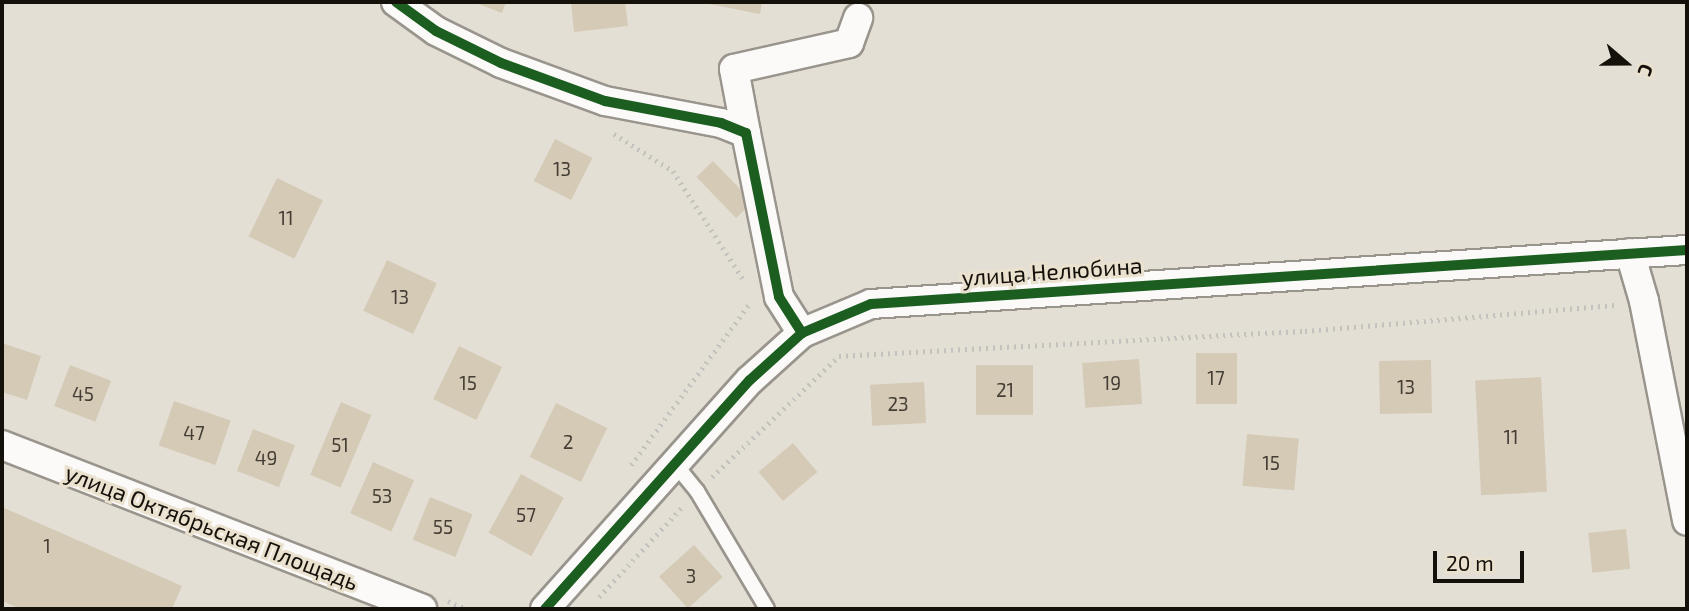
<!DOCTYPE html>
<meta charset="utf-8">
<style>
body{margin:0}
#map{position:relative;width:1689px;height:611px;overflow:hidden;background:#e4dfd5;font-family:"Exo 2",sans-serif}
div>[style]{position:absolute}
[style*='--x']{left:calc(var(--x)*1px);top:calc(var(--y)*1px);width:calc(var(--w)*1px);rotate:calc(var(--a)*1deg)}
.building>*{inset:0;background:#d4cab6;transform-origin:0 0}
.path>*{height:4.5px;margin-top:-2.25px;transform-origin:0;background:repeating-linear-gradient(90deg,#c3c2be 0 2px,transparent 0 7px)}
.roads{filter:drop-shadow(2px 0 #99958d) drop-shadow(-2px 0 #99958d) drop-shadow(0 2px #99958d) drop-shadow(0 -2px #99958d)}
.service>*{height:14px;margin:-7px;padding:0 7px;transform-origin:7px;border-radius:7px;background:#fbfaf9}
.minor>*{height:28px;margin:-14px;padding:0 14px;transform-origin:14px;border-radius:14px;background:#fbfaf9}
.cycleway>*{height:10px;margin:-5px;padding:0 5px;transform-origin:5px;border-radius:5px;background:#1b5e20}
span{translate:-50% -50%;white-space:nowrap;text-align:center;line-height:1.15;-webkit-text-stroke:6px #eae1cf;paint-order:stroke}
.number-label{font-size:19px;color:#443e35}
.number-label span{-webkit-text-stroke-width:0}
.street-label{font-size:23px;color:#14100a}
.frame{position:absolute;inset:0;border:4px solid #14100a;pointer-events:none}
.north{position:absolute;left:1591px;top:28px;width:70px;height:70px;-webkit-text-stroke:5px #eae1cf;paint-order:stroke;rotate:110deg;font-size:19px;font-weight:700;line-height:28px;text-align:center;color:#14100a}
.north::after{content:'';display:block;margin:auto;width:24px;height:32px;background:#14100a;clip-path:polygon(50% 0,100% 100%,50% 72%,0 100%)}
.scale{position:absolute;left:1433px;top:551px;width:91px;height:32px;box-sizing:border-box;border:4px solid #14100a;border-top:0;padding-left:9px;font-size:21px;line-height:24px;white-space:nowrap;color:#14100a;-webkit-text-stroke:5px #eae1cf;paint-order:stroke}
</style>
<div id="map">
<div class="building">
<i style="clip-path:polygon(473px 2px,506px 2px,502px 13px)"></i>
<i style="clip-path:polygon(571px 2px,625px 2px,628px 26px,574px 32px)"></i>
<i style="clip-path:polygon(710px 2px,762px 2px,760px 14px,709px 4px)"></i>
<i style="left:555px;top:139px;width:42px;height:47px;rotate:27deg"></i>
<i style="left:713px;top:161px;width:57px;height:23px;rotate:46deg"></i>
<i style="left:277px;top:178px;width:51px;height:65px;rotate:26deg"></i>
<i style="left:387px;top:260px;width:55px;height:56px;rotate:25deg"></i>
<i style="clip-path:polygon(2px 343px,41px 356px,27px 400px,2px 392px)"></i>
<i style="left:459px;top:346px;width:48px;height:59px;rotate:26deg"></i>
<i style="left:1196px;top:353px;width:41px;height:51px"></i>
<i style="left:1139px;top:359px;width:45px;height:57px;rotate:86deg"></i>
<i style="left:1431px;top:360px;width:53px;height:52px;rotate:89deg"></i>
<i style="left:70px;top:365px;width:44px;height:44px;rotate:21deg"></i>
<i style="left:976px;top:365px;width:57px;height:50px"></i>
<i style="left:1541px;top:377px;width:115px;height:66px;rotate:87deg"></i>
<i style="left:924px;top:382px;width:41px;height:54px;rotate:87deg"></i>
<i style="left:174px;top:401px;width:60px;height:47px;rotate:19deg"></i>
<i style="left:341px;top:402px;width:33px;height:79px;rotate:23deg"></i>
<i style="left:556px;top:403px;width:57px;height:60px;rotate:26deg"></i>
<i style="left:253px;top:429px;width:45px;height:45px;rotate:21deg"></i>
<i style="left:1247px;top:434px;width:52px;height:52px;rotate:5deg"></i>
<i style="left:793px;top:443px;width:38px;height:45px;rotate:50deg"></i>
<i style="left:373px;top:462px;width:45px;height:56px;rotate:24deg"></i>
<i style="left:521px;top:474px;width:49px;height:67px;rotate:29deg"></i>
<i style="left:430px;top:497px;width:46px;height:46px;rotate:22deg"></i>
<i style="clip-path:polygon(2px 507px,182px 586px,172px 609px,21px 609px,2px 601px)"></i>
<i style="left:1626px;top:529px;width:40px;height:38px;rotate:84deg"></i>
<i style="left:694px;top:545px;width:43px;height:47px;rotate:48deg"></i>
</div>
<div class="path">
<i style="--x:614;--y:134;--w:70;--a:32.1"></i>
<i style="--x:673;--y:171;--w:132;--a:57"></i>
<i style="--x:631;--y:465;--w:201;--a:-53.7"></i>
<i style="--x:712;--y:477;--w:175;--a:-43.6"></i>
<i style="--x:839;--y:356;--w:467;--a:-3.1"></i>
<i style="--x:1305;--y:331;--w:311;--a:-4.8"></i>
<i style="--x:599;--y:597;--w:121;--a:-47.3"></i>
<i style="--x:448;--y:601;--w:20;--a:24"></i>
</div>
<div class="roads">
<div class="service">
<i style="--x:675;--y:464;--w:35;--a:51"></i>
<i style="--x:697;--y:491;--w:137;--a:59.3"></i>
</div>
<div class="minor">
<i style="--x:396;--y:2;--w:49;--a:35.9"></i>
<i style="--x:436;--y:31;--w:72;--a:26.2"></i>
<i style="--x:501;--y:63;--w:111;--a:20.1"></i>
<i style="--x:605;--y:101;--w:118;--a:10.7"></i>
<i style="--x:721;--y:123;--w:27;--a:22"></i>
<i style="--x:746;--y:133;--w:167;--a:78.6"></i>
<i style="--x:779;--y:297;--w:43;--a:57.4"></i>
<i style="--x:746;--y:133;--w:65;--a:-100.6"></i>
<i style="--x:734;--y:69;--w:118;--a:-12.7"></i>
<i style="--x:849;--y:43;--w:27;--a:-70"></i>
<i style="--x:1630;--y:253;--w:50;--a:73.7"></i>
<i style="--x:1644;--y:301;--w:224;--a:78.9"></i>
<i style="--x:2;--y:445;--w:451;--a:21.3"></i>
<i style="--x:545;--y:609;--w:307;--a:-48.2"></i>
<i style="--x:750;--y:380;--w:70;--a:-42.1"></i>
<i style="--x:802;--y:333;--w:75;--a:-22.8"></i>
<i style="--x:871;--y:304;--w:818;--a:-3.79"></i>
</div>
</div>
<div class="cycleway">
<i style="--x:396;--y:2;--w:49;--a:35.9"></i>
<i style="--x:436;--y:31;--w:72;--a:26.2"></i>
<i style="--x:501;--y:63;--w:111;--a:20.1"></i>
<i style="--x:605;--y:101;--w:118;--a:10.7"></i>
<i style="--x:721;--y:123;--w:27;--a:22"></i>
<i style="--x:746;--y:133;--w:167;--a:78.6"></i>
<i style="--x:779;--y:297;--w:43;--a:57.4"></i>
<i style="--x:545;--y:609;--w:307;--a:-48.2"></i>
<i style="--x:750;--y:380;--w:70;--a:-42.1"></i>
<i style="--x:802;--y:333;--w:75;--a:-22.8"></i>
<i style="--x:871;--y:304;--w:818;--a:-3.79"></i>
</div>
<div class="number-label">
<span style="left:562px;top:169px">13</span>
<span style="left:286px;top:218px">11</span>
<span style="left:400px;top:297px">13</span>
<span style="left:1216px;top:378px">17</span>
<span style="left:468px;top:383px">15</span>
<span style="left:1112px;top:383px">19</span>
<span style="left:1406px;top:387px">13</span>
<span style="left:1005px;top:390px">21</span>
<span style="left:83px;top:394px">45</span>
<span style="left:898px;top:404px">23</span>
<span style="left:194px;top:433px">47</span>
<span style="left:1511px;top:437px">11</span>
<span style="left:568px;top:442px">2</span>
<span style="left:340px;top:445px">51</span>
<span style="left:266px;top:458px">49</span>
<span style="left:1271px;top:463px">15</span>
<span style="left:382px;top:496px">53</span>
<span style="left:526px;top:515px">57</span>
<span style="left:443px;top:527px">55</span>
<span style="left:47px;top:546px">1</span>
<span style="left:691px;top:576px">3</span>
</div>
<div class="street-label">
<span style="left:1052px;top:271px;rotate:-4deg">улица Нелюбина</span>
<span style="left:212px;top:527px;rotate:21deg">улица Октябрьская Площадь</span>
</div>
<div class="frame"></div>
<div class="north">С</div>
<div class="scale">20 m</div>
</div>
